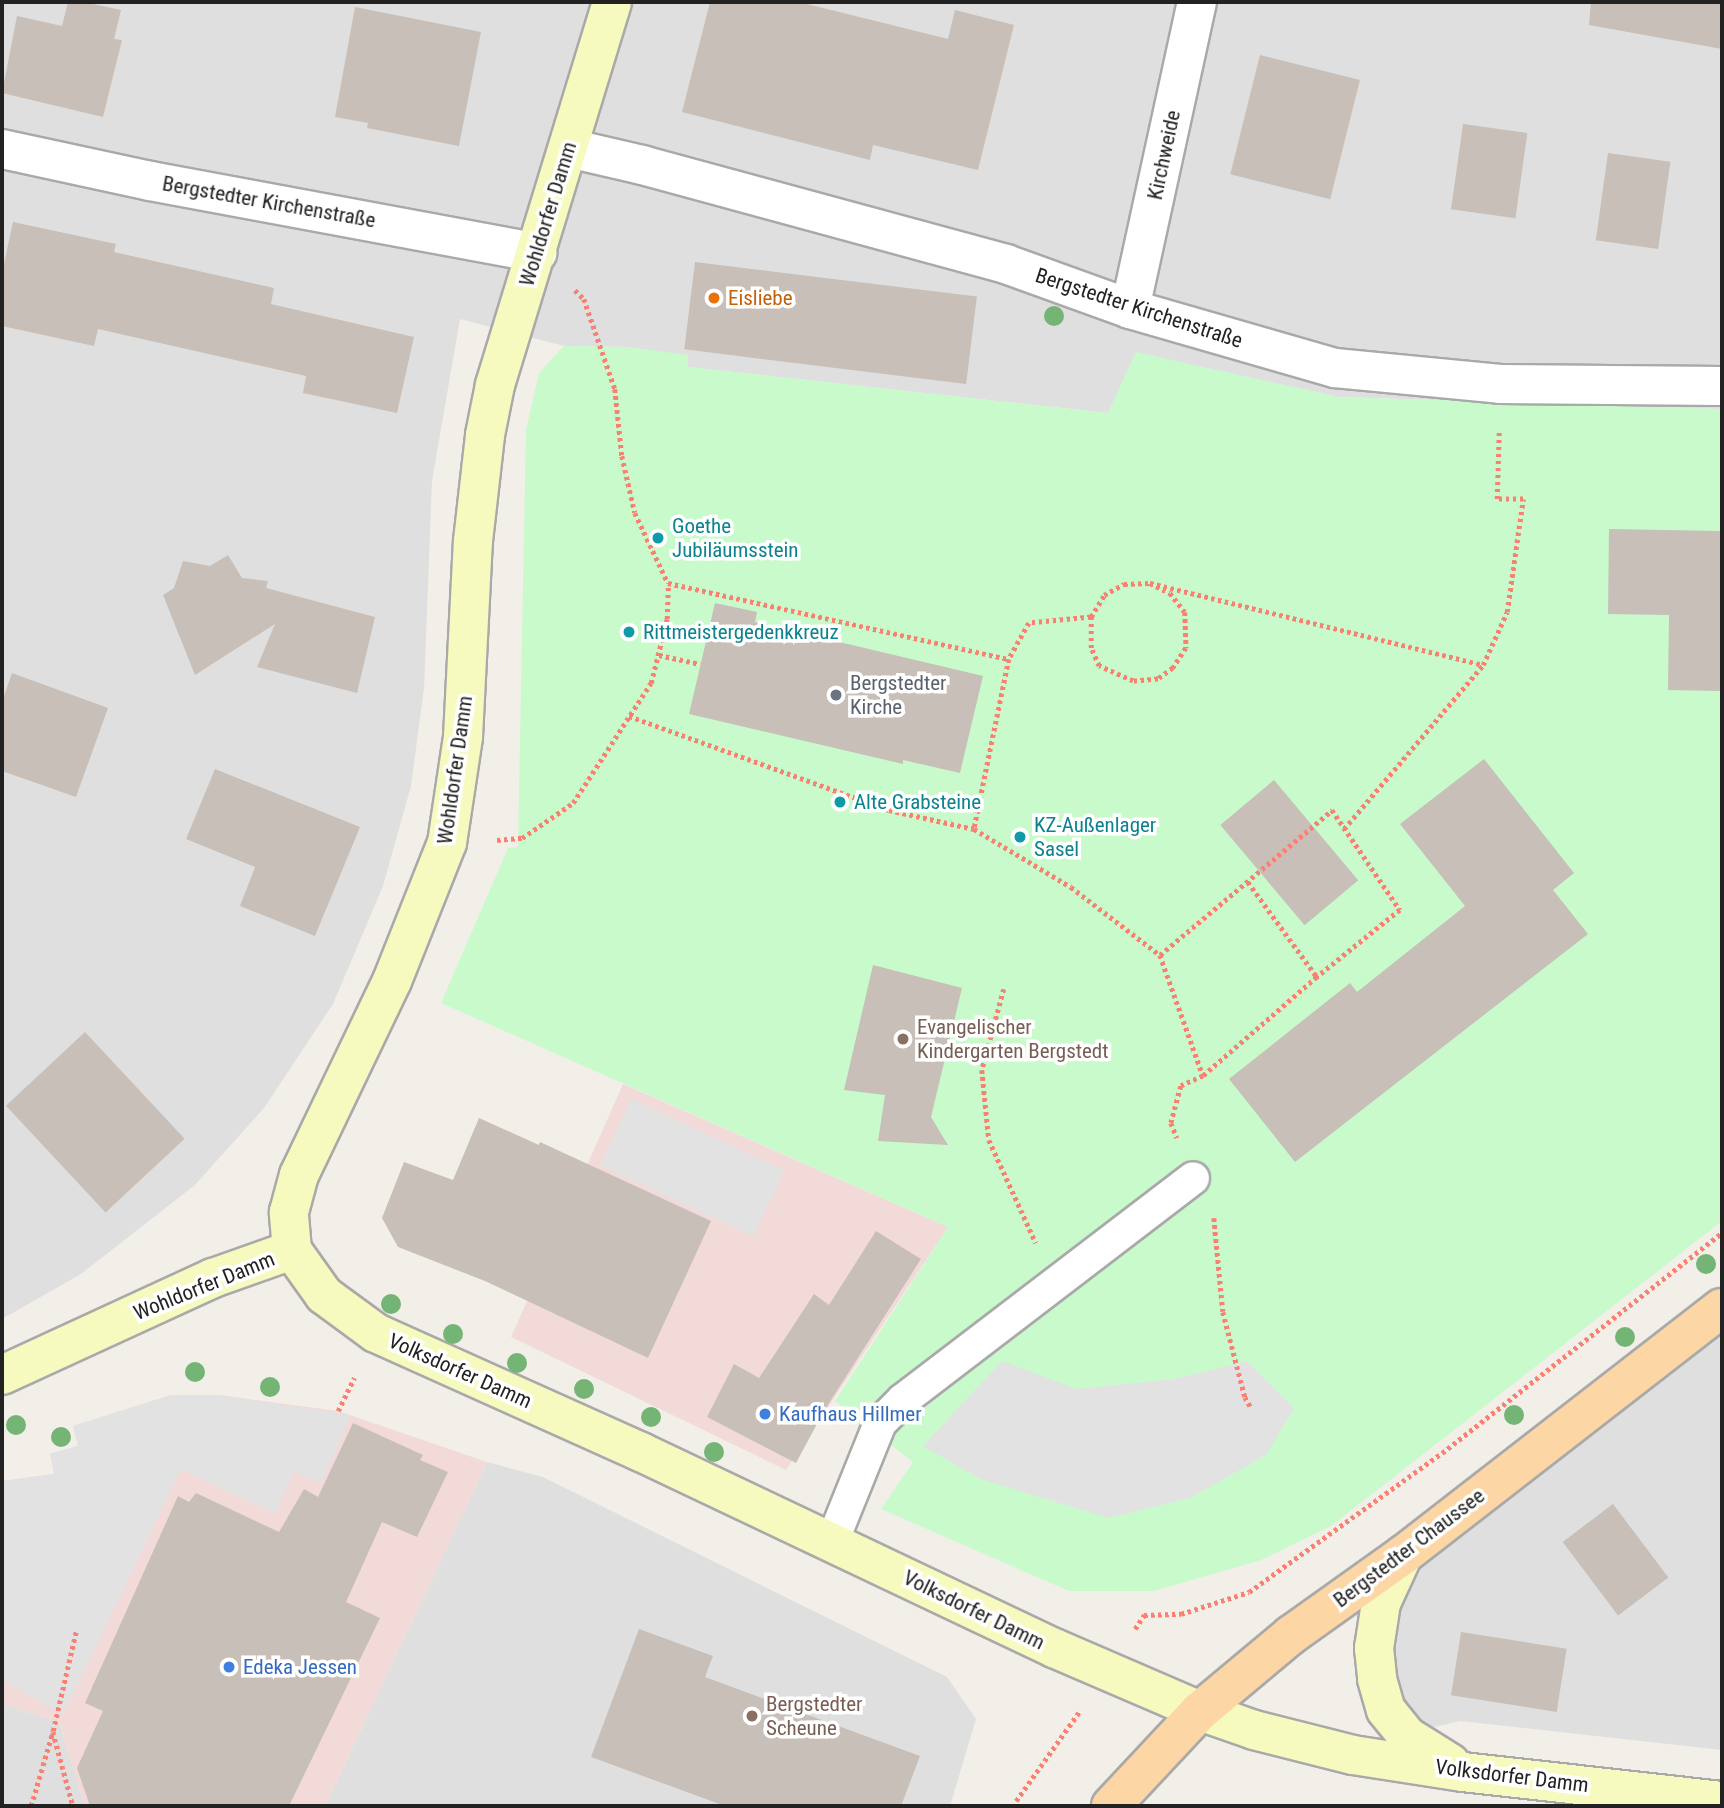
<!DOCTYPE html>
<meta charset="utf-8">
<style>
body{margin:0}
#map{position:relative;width:1724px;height:1808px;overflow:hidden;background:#f2efe9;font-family:"Roboto Condensed",sans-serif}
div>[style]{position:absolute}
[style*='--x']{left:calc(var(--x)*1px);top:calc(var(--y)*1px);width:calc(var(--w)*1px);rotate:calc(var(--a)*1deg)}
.residential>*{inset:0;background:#e0dfdf}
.commercial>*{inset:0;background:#f2dad9}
.park>*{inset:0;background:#c8facc}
.parking>*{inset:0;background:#e2e2e2;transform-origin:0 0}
.building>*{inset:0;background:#c7bfb8;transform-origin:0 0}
.path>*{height:4.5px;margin-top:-2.25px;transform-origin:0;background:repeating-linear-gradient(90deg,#fa8072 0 3.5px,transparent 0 7px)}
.roads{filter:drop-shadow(2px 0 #a9a9a9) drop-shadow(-2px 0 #a9a9a9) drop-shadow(0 2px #a9a9a9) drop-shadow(0 -2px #a9a9a9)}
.lane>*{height:32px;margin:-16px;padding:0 16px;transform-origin:16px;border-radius:16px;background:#fff}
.street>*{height:38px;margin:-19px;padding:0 19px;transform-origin:19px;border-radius:19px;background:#fff}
.secondary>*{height:38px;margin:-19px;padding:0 19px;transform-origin:19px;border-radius:19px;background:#f7fabf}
.primary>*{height:38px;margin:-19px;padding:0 19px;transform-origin:19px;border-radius:19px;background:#fcd6a4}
.trees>*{width:20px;height:20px;margin:-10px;border-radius:50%;background:#74b475}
.dots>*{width:19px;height:19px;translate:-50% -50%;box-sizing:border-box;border:4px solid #fff;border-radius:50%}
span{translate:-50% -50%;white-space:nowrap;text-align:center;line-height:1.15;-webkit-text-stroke:7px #fff;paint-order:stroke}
.street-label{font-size:21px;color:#222}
.food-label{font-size:21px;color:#c56008}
.left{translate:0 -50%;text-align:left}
.culture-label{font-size:21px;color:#0d838f}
.worship-label{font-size:21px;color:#5b616d}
.education-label{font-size:21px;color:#785e54}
.shop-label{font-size:21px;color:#366cbe}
.frame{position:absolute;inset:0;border:4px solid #222;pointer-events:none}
</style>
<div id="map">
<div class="residential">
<i style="clip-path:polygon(2px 2px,1722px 2px,1722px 409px,1339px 397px,1136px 353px,1108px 413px,688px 367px,688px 356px,627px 347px,564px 346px,460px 319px,432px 481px,424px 688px,411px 786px,383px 886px,333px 1004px,264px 1108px,195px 1185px,81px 1274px,2px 1319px)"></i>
<i style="clip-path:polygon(1722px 1326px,1722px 1750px,1460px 1721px,1413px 1732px,1398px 1708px,1388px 1646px,1404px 1572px)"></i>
<i style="clip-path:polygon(487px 1462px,543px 1477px,947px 1677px,976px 1719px,950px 1806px,325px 1806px)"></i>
<i style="clip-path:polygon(2px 1704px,59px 1722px,85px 1806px,2px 1806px)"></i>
</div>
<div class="commercial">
<i style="clip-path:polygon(623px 1084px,948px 1227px,786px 1470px,511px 1337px)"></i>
<i style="clip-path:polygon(171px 1395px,219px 1395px,338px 1411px,487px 1462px,325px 1806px,85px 1806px,59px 1722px,2px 1704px,2px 1481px,54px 1474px,50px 1454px,78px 1446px,73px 1426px)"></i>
</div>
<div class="park">
<i style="clip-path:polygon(564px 346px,627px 347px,688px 355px,688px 367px,1108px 413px,1136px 352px,1339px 397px,1722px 409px,1722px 1221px,1331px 1526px,1261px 1560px,1154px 1591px,1069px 1591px,881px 1509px,913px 1462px,835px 1401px,948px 1227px,441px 1003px,508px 848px,518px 847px,526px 430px,539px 373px)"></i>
</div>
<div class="parking">
<i style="left:631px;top:1099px;width:169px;height:73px;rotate:25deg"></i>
<i style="clip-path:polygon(1002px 1361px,1076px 1389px,1175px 1379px,1247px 1361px,1294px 1408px,1266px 1455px,1190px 1498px,1109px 1518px,980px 1479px,923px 1446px)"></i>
<i style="clip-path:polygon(171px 1395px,219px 1395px,351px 1415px,321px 1483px,294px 1472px,275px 1514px,181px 1469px,63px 1715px,2px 1680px,2px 1481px,54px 1474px,50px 1454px,78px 1446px,73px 1426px)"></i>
</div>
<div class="building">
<i style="clip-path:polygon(68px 2px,84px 2px,121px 10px,114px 39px,122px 40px,103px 117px,2px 93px,17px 16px,62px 26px)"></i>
<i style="clip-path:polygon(710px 2px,799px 2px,948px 39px,955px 10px,1014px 25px,978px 170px,873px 145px,870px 160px,682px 112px)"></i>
<i style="clip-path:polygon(1591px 2px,1722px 2px,1722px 49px,1589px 25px)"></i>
<i style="clip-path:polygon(355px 7px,481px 32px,459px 146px,367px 128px,368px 123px,335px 117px)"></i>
<i style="left:1260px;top:55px;width:103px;height:123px;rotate:14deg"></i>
<i style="left:1463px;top:124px;width:65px;height:86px;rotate:8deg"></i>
<i style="left:1608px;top:153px;width:63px;height:88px;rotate:8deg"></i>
<i style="clip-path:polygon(13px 222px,116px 244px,114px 252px,274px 288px,271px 304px,414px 337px,397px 413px,303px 393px,306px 376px,98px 329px,94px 346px,2px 326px,2px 273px)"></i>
<i style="left:695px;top:262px;width:284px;height:88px;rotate:7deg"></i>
<i style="clip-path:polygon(1609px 529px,1722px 531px,1722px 691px,1668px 690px,1669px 615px,1608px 614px)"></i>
<i style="clip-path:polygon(228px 555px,242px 578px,268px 581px,266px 588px,375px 617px,357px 693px,257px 667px,275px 624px,195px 675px,163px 595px,174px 588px,183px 561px,210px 566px)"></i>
<i style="clip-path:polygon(715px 603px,757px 612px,755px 622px,983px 676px,960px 773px,903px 760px,903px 764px,689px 714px)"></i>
<i style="clip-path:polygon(12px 673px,108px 708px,76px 797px,2px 771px,2px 702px)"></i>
<i style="clip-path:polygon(1484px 759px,1574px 873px,1553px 890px,1588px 934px,1295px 1162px,1229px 1079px,1350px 983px,1357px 992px,1465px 906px,1400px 824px)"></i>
<i style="clip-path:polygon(215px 769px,360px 827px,315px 936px,240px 906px,255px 867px,186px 839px)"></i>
<i style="left:1274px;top:780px;width:131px;height:70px;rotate:50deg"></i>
<i style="clip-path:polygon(873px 965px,962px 988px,931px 1117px,948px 1145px,878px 1141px,885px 1095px,844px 1090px)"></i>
<i style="left:85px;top:1032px;width:146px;height:108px;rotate:47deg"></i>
<i style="clip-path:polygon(479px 1118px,539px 1145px,540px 1142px,711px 1221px,648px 1358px,485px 1281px,398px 1247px,382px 1218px,404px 1162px,453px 1180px)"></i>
<i style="clip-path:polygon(876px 1231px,921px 1259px,824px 1411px,796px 1463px,707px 1417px,734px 1364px,759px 1378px,814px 1294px,829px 1305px)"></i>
<i style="clip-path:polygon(353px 1423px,423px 1455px,420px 1460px,448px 1472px,417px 1537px,382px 1522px,346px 1602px,380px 1618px,289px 1806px,90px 1806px,77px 1768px,103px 1711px,85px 1703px,178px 1496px,189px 1502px,196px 1493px,279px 1532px,304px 1489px,318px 1497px)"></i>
<i style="left:1613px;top:1504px;width:92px;height:63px;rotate:53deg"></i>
<i style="clip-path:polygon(639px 1629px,713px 1656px,705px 1677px,920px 1756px,901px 1806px,725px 1806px,591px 1757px)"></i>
<i style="left:1461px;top:1632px;width:107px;height:64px;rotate:9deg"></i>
</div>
<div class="path">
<i style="--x:575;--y:290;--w:13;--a:45"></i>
<i style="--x:584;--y:299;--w:95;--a:71"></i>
<i style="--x:615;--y:389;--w:67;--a:84"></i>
<i style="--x:622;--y:456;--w:58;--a:77.2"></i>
<i style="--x:635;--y:513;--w:77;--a:64.8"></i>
<i style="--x:668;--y:583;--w:349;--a:12.6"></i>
<i style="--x:1150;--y:583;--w:343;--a:13.8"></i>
<i style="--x:1483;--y:665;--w:58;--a:-65.6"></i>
<i style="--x:1507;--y:612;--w:114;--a:-81.9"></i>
<i style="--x:1523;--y:499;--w:26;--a:180"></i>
<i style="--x:1497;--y:499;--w:68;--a:-88.3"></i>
<i style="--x:1150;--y:583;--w:22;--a:27"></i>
<i style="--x:1170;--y:593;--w:24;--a:52"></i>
<i style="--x:1185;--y:612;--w:36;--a:88"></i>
<i style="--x:1186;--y:648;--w:24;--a:123"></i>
<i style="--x:1173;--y:668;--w:19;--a:144"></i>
<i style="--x:1158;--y:679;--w:25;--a:175"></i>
<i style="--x:1133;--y:681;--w:37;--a:-156"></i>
<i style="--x:1099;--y:666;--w:20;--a:-114"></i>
<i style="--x:1091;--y:648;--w:31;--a:-90"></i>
<i style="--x:1091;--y:617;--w:26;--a:-59"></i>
<i style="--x:1104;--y:595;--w:23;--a:-29"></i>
<i style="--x:1124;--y:584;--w:26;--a:-2"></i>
<i style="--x:1091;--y:617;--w:62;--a:174.5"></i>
<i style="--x:1029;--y:623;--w:41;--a:119.1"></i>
<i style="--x:1009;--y:659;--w:174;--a:101.6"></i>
<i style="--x:974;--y:829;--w:113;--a:30.9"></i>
<i style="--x:1071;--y:887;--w:112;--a:37.4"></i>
<i style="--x:1160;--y:955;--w:128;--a:70.4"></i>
<i style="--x:659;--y:655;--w:42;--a:12.4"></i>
<i style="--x:629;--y:716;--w:276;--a:19.9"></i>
<i style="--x:889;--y:810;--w:87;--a:12.6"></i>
<i style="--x:1344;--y:829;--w:215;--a:-49.7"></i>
<i style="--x:497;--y:840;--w:25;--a:-5"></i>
<i style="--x:522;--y:838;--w:62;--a:-34.5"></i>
<i style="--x:573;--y:803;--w:143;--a:-57"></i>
<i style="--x:651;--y:683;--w:66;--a:-76"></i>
<i style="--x:667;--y:619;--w:36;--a:-88"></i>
<i style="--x:1248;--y:882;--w:117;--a:54"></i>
<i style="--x:1160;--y:955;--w:225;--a:-40.1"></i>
<i style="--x:1332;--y:810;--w:121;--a:55.8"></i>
<i style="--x:1400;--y:910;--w:107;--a:141.1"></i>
<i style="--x:1317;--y:977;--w:151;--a:139"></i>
<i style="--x:1203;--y:1076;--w:24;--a:156"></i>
<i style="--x:1181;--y:1086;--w:38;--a:105"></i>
<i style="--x:1171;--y:1123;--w:16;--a:68"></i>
<i style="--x:1004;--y:989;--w:84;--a:105.2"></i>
<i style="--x:982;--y:1070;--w:70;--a:84.3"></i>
<i style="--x:989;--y:1140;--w:113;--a:65.5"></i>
<i style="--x:1214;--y:1218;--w:94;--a:84.5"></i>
<i style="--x:1223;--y:1312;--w:88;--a:75.5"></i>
<i style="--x:1245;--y:1397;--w:14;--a:60"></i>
<i style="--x:338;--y:1411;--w:37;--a:-64"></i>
<i style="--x:1135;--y:1629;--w:17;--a:-57"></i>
<i style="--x:1144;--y:1615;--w:37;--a:-2"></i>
<i style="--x:1181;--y:1614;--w:71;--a:-17.9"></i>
<i style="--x:1249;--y:1592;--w:238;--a:-35.8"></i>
<i style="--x:1442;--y:1453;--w:356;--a:-38.2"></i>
<i style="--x:53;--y:1732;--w:77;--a:74.9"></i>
<i style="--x:1016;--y:1801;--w:109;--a:-54.7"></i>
<i style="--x:31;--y:1806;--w:78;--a:-73.7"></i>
<i style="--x:53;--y:1731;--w:103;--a:-77"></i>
</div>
<div class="roads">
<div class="lane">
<i style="--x:832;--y:1542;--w:128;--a:-68"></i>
<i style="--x:880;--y:1423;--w:33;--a:-45"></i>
<i style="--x:903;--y:1400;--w:365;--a:-37.4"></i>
</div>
<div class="street">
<i style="--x:569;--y:148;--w:75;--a:13.1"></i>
<i style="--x:642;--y:165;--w:377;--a:15.2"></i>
<i style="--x:1006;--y:264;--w:132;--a:19.9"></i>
<i style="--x:1130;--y:309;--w:213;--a:16.1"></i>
<i style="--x:1335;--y:368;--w:166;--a:5.5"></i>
<i style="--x:1500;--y:384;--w:222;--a:0.5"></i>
<i style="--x:2;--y:149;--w:151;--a:12.2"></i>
<i style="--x:150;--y:181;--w:394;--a:10.5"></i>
<i style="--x:1130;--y:309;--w:314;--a:-77.7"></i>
</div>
<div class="secondary">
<i style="--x:292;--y:1250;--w:55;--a:54.6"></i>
<i style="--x:324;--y:1295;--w:64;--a:36.2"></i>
<i style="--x:376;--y:1333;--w:290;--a:24.2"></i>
<i style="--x:641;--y:1452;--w:457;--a:25.4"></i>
<i style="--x:1054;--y:1648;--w:159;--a:23.3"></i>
<i style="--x:1200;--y:1711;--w:57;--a:19.4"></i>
<i style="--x:1254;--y:1730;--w:102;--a:14.2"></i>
<i style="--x:1353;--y:1755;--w:111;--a:8.8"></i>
<i style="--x:1463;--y:1772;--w:261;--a:6.4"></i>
<i style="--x:292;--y:1250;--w:38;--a:-95"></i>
<i style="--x:289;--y:1212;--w:38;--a:-75"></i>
<i style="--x:299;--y:1175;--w:215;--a:-64.4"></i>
<i style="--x:392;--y:981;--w:149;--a:-68.3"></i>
<i style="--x:447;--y:843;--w:107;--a:-81.4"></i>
<i style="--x:463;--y:737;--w:196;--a:-87.1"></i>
<i style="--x:473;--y:541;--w:107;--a:-83.5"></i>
<i style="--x:485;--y:435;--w:51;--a:-78.7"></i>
<i style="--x:495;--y:385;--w:400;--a:-73"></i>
<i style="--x:2;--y:1375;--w:232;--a:-24.7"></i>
<i style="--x:213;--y:1278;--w:84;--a:-19.5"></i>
<i style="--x:1403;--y:1555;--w:53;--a:114.6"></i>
<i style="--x:1381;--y:1603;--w:46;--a:98.8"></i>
<i style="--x:1374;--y:1648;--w:31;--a:84"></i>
<i style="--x:1377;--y:1679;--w:32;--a:74"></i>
<i style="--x:1386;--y:1710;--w:33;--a:51"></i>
<i style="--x:1407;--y:1736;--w:51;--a:32.1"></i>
</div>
<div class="primary">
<i style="--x:1111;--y:1806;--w:130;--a:-46.9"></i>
<i style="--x:1200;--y:1711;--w:119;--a:-39.9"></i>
<i style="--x:1291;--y:1635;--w:138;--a:-35.5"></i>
<i style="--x:1403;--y:1555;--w:403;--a:-37.8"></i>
</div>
</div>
<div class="trees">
<i style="left:1054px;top:316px"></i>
<i style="left:1706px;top:1264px"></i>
<i style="left:391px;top:1304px"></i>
<i style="left:453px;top:1334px"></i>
<i style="left:1625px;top:1337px"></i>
<i style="left:517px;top:1363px"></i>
<i style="left:195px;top:1372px"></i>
<i style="left:270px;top:1387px"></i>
<i style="left:584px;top:1389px"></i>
<i style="left:1514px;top:1415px"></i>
<i style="left:651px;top:1417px"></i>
<i style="left:16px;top:1425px"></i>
<i style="left:61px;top:1437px"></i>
<i style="left:714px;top:1452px"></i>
</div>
<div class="dots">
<i style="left:714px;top:298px;background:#e8710a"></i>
<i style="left:658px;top:538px;background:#0f9aa8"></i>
<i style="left:629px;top:632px;background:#0f9aa8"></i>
<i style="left:836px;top:695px;background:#6b7280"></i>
<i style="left:840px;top:802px;background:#0f9aa8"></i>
<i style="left:1020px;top:837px;background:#0f9aa8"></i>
<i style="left:903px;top:1039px;background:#8d6e63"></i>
<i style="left:765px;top:1414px;background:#3f7fe0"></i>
<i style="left:229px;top:1667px;background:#3f7fe0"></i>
<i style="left:752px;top:1716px;background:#8d6e63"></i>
</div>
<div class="street-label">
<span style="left:1164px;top:155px;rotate:-78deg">Kirchweide</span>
<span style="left:269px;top:202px;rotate:10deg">Bergstedter Kirchenstraße</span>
<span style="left:548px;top:214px;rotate:-73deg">Wohldorfer Damm</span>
<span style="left:1139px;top:308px;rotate:18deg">Bergstedter Kirchenstraße</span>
<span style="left:455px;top:770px;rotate:-82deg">Wohldorfer Damm</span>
<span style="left:204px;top:1286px;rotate:-22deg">Wohldorfer Damm</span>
<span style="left:460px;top:1371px;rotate:24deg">Volksdorfer Damm</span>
<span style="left:1409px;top:1548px;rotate:-37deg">Bergstedter Chaussee</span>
<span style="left:974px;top:1610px;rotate:26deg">Volksdorfer Damm</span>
<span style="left:1512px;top:1776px;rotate:7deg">Volksdorfer Damm</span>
</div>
<div class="food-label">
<span class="left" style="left:728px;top:298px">Eisliebe</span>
</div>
<div class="culture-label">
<span class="left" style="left:672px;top:538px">Goethe<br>Jubiläumsstein</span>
<span class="left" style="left:643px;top:632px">Rittmeistergedenkkreuz</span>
<span class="left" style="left:854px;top:802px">Alte Grabsteine</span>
<span class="left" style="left:1034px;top:837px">KZ-Außenlager<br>Sasel</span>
</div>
<div class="worship-label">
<span class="left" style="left:850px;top:695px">Bergstedter<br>Kirche</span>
</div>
<div class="education-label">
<span class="left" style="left:917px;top:1039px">Evangelischer<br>Kindergarten Bergstedt</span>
<span class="left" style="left:766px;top:1716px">Bergstedter<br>Scheune</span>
</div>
<div class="shop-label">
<span class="left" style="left:779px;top:1414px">Kaufhaus Hillmer</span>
<span class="left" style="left:243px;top:1667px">Edeka Jessen</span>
</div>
<div class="frame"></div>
</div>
